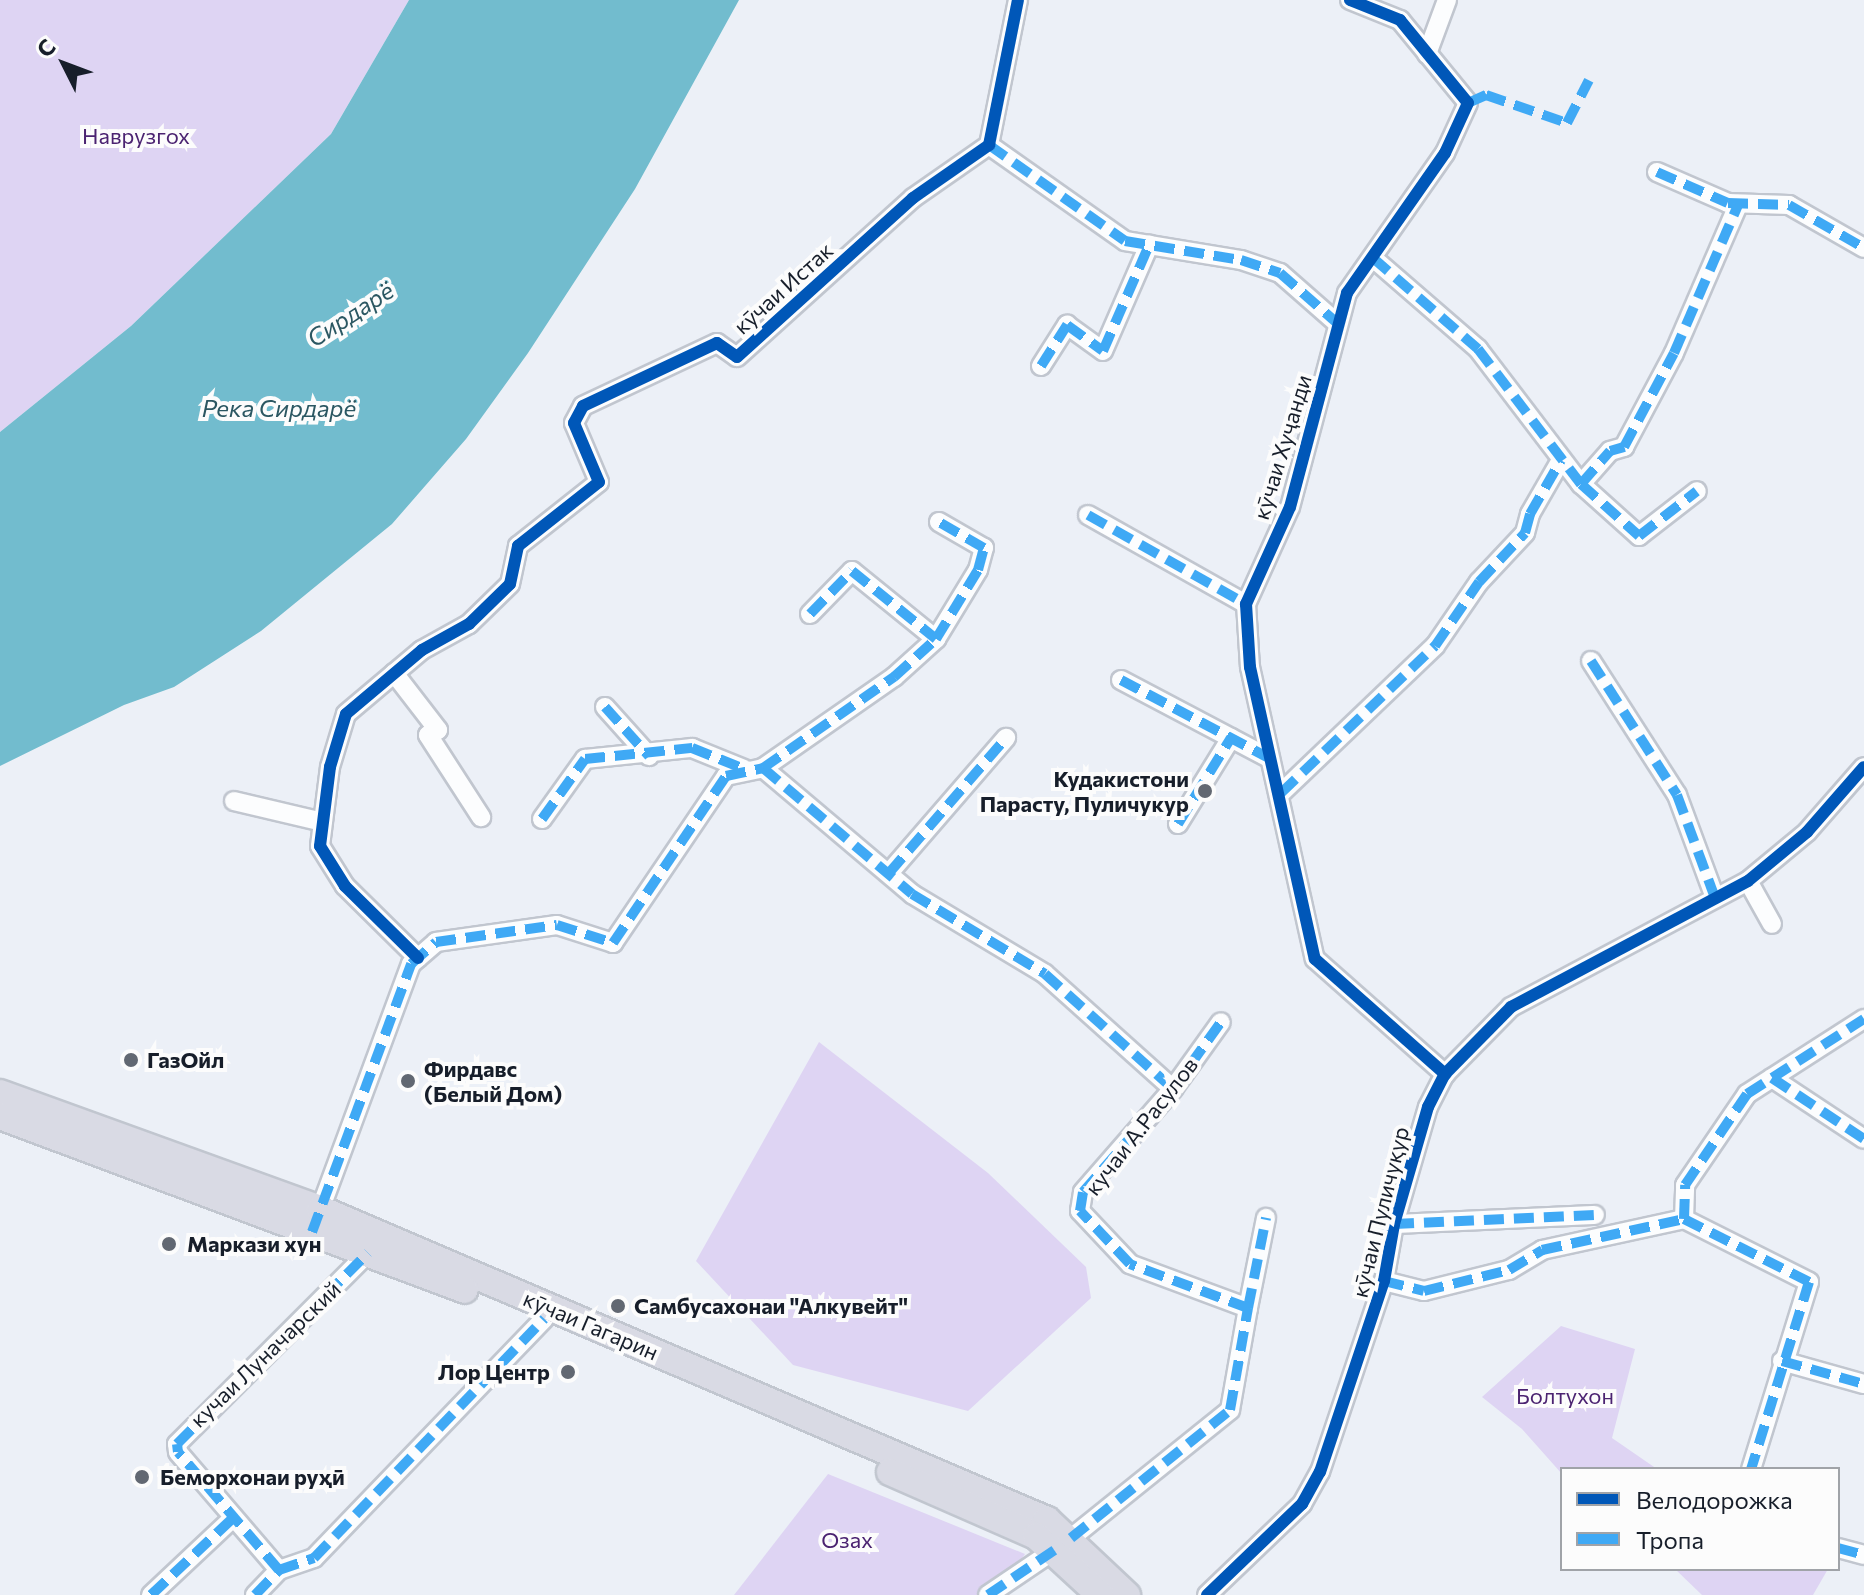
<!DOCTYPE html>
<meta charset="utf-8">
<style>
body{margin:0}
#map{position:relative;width:1864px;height:1595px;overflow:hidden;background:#ecf0f7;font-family:Commissioner,sans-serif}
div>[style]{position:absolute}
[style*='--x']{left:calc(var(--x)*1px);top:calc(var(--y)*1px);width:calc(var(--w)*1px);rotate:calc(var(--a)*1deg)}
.green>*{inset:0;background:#ded4f3}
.water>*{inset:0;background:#72bcce}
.roads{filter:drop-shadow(2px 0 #c1c6cf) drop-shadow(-2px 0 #c1c6cf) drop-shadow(0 2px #c1c6cf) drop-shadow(0 -2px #c1c6cf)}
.minor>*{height:18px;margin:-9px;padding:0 9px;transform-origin:9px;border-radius:9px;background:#fcfdfe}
.highway>*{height:26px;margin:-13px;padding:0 13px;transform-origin:13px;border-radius:13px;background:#d9dae4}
.quiet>*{height:10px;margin-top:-5px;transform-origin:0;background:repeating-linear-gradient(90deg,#3fa9f5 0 20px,transparent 0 30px)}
.cycleway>*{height:12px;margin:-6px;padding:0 6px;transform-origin:6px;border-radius:6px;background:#0057b8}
.dots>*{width:22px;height:22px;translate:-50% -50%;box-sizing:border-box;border:4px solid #fcfcfc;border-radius:50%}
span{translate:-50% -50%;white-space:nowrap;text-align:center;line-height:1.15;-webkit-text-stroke:8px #fcfcfc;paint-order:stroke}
.park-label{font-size:22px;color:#4b2371}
.street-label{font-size:22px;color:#171e2a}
.poi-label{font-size:22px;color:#171e2a;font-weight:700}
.right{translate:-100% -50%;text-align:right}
.left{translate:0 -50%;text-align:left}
.water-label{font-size:24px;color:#2b5762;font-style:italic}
.legend{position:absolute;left:1560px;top:1467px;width:280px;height:104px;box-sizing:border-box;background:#fcfcfc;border:2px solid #a0a3a8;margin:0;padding:10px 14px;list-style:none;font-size:24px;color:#171e2a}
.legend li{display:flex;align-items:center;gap:16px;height:40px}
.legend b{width:40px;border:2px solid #a0a3a8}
.north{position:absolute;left:24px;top:24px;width:80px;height:80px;-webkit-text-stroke:6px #fcfcfc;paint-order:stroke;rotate:312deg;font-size:22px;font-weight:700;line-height:32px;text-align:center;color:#171e2a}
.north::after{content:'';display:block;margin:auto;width:28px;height:36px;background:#171e2a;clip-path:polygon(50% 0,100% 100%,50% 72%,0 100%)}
</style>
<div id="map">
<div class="green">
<i style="clip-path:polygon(0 0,409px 0,331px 134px,131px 326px,0 432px)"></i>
<i style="clip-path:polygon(819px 1042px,988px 1173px,1086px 1267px,1091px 1298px,968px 1411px,793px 1365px,696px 1261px)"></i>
<i style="clip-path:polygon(1561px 1326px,1635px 1349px,1612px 1438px,1657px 1469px,1562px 1469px,1562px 1474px,1522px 1429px,1482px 1397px)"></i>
<i style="clip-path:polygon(828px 1474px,1025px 1554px,1009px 1577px,982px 1595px,734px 1595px)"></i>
<i style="clip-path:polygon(1675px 1569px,1828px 1569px,1813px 1595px,1702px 1595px)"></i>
</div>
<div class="water">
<i style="clip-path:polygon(409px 0,739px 0,635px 189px,528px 353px,466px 439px,392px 524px,261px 631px,174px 687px,124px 705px,0 766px,0 432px,131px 326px,331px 134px)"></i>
</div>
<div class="roads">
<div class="minor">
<i style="--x:1350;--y:0;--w:54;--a:21.8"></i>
<i style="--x:1400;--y:20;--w:107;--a:50.7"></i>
<i style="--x:1468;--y:103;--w:55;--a:114.7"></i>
<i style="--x:1445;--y:153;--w:171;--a:125"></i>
<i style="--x:1347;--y:293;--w:221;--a:104.9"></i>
<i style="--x:1290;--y:507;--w:107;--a:114.4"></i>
<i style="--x:1246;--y:604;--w:63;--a:86.4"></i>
<i style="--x:1250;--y:667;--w:299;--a:77.5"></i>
<i style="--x:1315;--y:959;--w:174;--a:41.5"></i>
<i style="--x:1427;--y:54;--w:58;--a:-69.7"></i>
<i style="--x:989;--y:145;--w:166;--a:35.2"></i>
<i style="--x:1125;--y:241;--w:118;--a:9.3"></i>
<i style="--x:1241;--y:260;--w:41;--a:18.4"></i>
<i style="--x:1280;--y:273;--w:77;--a:41.3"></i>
<i style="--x:1657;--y:172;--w:77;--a:23.6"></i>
<i style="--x:1728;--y:203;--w:61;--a:1.9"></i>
<i style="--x:1789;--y:205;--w:86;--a:29.8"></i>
<i style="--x:1373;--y:258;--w:139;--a:40.9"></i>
<i style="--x:1478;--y:349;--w:170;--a:52.7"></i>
<i style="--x:1581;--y:484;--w:78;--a:41.9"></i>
<i style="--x:1639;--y:536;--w:73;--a:-37.8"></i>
<i style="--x:1041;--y:366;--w:49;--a:-57.6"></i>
<i style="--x:1067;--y:325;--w:44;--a:35.8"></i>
<i style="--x:1103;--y:351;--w:116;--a:-66.5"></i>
<i style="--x:1581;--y:484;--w:44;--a:-48.7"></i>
<i style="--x:1610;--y:451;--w:15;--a:-16"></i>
<i style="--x:1624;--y:447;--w:106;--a:-62"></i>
<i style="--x:1674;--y:353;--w:161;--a:-66.6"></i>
<i style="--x:1088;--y:515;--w:181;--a:29.4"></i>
<i style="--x:810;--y:614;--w:60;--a:-45.7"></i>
<i style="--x:852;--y:571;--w:108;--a:39"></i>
<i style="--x:1591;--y:661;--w:159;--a:57.3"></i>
<i style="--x:1677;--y:795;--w:110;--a:69.7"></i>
<i style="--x:394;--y:673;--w:72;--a:52.3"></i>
<i style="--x:438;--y:730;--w:11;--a:153"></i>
<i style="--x:428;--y:735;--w:98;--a:57.1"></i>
<i style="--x:1121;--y:680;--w:165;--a:27.8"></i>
<i style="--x:605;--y:707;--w:66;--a:48.1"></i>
<i style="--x:763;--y:768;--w:195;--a:40.2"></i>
<i style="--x:912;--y:894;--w:155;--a:31"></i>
<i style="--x:1045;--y:974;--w:172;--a:41.9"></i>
<i style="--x:1281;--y:793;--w:213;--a:-43.7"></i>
<i style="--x:1435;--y:646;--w:78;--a:-55.5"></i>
<i style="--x:1479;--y:582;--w:67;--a:-46.8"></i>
<i style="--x:1525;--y:533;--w:20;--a:-75"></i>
<i style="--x:1530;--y:514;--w:62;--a:-60.1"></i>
<i style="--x:234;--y:801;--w:91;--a:13.3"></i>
<i style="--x:542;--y:819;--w:74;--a:-54.4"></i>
<i style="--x:585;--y:759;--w:108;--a:-5.9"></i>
<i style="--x:692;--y:748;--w:56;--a:22"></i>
<i style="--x:1178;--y:824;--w:101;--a:-58.4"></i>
<i style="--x:889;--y:873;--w:179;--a:-49.1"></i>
<i style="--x:1748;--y:881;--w:49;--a:60.8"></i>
<i style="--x:418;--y:958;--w:103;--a:-135.4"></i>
<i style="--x:345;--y:886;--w:47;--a:-122"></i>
<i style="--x:320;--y:846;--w:80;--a:-82.8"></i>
<i style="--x:330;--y:767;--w:55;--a:-73.2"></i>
<i style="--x:346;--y:714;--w:99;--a:-40.1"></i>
<i style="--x:422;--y:650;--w:54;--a:-29"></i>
<i style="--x:469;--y:624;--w:57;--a:-44.3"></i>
<i style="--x:510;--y:584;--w:39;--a:-78"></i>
<i style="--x:518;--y:546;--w:103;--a:-38.3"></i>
<i style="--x:599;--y:482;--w:64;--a:-113"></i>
<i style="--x:574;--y:423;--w:19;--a:-62"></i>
<i style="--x:583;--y:406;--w:148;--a:-25.2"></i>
<i style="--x:717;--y:343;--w:24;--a:35"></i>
<i style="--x:737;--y:357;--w:237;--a:-42.1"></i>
<i style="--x:913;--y:198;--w:93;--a:-34.9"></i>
<i style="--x:989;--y:145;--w:148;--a:-78.7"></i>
<i style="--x:1772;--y:1078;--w:110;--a:33.5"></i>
<i style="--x:317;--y:1218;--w:271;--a:-69.7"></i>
<i style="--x:411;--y:964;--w:33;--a:-41"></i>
<i style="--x:436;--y:942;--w:122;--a:-8"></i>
<i style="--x:557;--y:925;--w:59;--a:17.8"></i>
<i style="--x:613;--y:943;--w:202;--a:-55.9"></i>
<i style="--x:726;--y:776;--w:38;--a:-12"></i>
<i style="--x:763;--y:768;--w:160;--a:-34.8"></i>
<i style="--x:894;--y:677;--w:57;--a:-42.1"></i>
<i style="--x:936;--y:639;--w:81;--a:-58.7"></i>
<i style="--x:978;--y:570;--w:23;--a:-75"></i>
<i style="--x:984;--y:548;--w:52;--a:-150"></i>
<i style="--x:1684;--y:1219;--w:34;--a:-88"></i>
<i style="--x:1685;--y:1185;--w:110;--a:-55.7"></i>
<i style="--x:1747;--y:1094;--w:139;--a:-32.7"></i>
<i style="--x:1394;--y:1224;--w:201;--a:-2.6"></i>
<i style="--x:1384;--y:1281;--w:41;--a:14"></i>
<i style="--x:1424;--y:1291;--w:88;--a:-13.9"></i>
<i style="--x:1509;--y:1270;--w:39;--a:-31"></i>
<i style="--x:1542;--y:1250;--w:145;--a:-12.3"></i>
<i style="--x:1684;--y:1219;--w:140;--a:26.7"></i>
<i style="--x:1809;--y:1282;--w:196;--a:107.2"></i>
<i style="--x:1248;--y:1308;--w:92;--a:-78.7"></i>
<i style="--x:1782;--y:1361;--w:85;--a:15.7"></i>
<i style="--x:1071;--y:1538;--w:204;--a:-38.8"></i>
<i style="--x:1230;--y:1410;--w:104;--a:-80"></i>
<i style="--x:1248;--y:1308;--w:126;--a:-159.6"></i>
<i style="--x:1130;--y:1264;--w:73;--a:-133.3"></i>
<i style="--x:1080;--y:1211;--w:19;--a:-81"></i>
<i style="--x:1083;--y:1192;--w:137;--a:-48.9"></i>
<i style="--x:1173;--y:1089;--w:82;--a:-54.4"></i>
<i style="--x:1838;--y:1548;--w:27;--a:15"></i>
<i style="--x:279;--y:1570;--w:155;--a:-130.6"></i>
<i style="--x:178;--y:1452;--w:8;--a:-97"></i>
<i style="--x:177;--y:1444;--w:270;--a:-45"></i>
<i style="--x:151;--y:1595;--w:111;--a:-43.2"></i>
<i style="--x:255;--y:1595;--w:35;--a:-46"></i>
<i style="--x:279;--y:1570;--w:37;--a:-19"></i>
<i style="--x:314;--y:1558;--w:332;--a:-46.1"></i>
<i style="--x:988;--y:1595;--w:82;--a:-34.1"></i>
<i style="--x:1207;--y:1595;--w:132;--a:-43.8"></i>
<i style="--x:1302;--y:1504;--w:37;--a:-61"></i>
<i style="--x:1320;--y:1472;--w:201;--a:-71.5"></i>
<i style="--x:1384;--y:1281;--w:58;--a:-80"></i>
<i style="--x:1394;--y:1224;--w:122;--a:-73.8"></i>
<i style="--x:1428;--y:1107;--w:37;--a:-63"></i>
<i style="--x:1445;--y:1074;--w:94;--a:-45.4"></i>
<i style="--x:1511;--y:1007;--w:268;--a:-28"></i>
<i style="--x:1748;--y:881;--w:77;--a:-39.7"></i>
<i style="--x:1807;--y:832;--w:86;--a:-48.8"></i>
</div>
<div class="highway">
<i style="--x:0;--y:1093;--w:340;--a:19.9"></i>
<i style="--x:320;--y:1209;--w:791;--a:23.16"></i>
<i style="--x:1047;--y:1520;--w:110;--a:43.2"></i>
<i style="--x:0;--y:1116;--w:496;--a:20.5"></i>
<i style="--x:890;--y:1472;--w:159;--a:23.7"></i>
<i style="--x:1036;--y:1536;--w:87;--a:42.7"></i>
</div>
</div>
<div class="quiet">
<i style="--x:1468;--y:103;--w:20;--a:-24"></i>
<i style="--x:1486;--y:95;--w:86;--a:19.1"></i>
<i style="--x:1567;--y:123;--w:48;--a:-62.9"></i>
<i style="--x:989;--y:145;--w:166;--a:35.2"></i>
<i style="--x:1125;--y:241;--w:118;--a:9.3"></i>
<i style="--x:1241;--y:260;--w:41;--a:18.4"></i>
<i style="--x:1280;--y:273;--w:77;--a:41.3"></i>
<i style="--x:1657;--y:172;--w:77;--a:23.6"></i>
<i style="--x:1728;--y:203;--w:61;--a:1.9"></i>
<i style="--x:1789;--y:205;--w:86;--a:29.8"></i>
<i style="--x:1373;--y:258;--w:139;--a:40.9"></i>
<i style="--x:1478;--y:349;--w:170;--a:52.7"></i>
<i style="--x:1581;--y:484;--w:78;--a:41.9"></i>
<i style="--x:1639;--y:536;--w:73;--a:-37.8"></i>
<i style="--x:1041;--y:366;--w:49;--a:-57.6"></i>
<i style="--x:1067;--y:325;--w:44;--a:35.8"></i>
<i style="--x:1103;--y:351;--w:116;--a:-66.5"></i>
<i style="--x:1581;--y:484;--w:44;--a:-48.7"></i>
<i style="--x:1610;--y:451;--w:15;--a:-16"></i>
<i style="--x:1624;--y:447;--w:106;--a:-62"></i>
<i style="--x:1674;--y:353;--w:161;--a:-66.6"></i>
<i style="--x:1088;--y:515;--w:181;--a:29.4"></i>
<i style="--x:810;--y:614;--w:60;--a:-45.7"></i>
<i style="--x:852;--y:571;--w:108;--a:39"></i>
<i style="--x:1591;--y:661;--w:159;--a:57.3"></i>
<i style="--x:1677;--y:795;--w:110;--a:69.7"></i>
<i style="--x:1121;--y:680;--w:165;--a:27.8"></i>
<i style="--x:605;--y:707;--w:66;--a:48.1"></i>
<i style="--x:763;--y:768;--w:195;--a:40.2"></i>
<i style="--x:912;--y:894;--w:155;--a:31"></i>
<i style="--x:1045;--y:974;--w:172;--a:41.9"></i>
<i style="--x:1281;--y:793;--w:213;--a:-43.7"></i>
<i style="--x:1435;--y:646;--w:78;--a:-55.5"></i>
<i style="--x:1479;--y:582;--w:67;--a:-46.8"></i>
<i style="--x:1525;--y:533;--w:20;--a:-75"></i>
<i style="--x:1530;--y:514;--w:62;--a:-60.1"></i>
<i style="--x:542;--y:819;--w:74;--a:-54.4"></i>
<i style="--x:585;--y:759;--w:108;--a:-5.9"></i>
<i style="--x:692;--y:748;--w:56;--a:22"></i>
<i style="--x:1178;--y:824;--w:101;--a:-58.4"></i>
<i style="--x:889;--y:873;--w:179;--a:-49.1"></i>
<i style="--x:1772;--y:1078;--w:110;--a:33.5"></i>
<i style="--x:1684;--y:1219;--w:34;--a:-88"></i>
<i style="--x:1685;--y:1185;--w:110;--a:-55.7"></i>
<i style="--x:1747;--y:1094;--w:139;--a:-32.7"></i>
<i style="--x:1394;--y:1224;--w:201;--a:-2.6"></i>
<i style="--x:312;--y:1232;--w:286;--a:-69.7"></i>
<i style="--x:411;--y:964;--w:33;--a:-41"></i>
<i style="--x:436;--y:942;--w:122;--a:-8"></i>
<i style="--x:557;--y:925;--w:59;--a:17.8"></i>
<i style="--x:613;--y:943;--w:202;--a:-55.9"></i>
<i style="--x:726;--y:776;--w:38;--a:-12"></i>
<i style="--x:763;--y:768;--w:160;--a:-34.8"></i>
<i style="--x:894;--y:677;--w:57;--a:-42.1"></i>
<i style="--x:936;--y:639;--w:81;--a:-58.7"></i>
<i style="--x:978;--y:570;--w:23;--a:-75"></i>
<i style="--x:984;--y:548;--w:52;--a:-150"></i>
<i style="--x:1384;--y:1281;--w:41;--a:14"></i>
<i style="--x:1424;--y:1291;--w:88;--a:-13.9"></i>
<i style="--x:1509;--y:1270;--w:39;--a:-31"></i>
<i style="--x:1542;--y:1250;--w:145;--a:-12.3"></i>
<i style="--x:1684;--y:1219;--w:140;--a:26.7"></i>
<i style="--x:1809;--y:1282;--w:196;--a:107.2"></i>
<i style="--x:1248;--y:1308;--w:92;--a:-78.7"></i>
<i style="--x:1782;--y:1361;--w:85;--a:15.7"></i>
<i style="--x:1071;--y:1538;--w:204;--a:-38.8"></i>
<i style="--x:1230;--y:1410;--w:104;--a:-80"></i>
<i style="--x:1248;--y:1308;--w:126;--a:-159.6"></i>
<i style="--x:1130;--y:1264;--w:73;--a:-133.3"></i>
<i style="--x:1080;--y:1211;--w:19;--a:-81"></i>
<i style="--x:1083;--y:1192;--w:137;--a:-48.9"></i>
<i style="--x:1173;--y:1089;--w:82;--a:-54.4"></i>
<i style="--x:1838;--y:1548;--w:27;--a:15"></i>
<i style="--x:279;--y:1570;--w:155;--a:-130.6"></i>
<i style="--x:178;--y:1452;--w:8;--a:-97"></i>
<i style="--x:177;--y:1444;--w:270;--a:-45"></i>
<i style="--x:151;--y:1595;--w:111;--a:-43.2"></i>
<i style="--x:255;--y:1595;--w:35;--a:-46"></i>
<i style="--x:279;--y:1570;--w:37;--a:-19"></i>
<i style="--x:314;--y:1558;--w:332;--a:-46.1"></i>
<i style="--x:988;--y:1595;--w:82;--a:-34.1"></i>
</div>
<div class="cycleway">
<i style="--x:1350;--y:0;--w:54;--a:21.8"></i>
<i style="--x:1400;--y:20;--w:107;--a:50.7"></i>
<i style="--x:1468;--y:103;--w:55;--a:114.7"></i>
<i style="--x:1445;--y:153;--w:171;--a:125"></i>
<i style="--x:1347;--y:293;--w:221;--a:104.9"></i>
<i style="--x:1290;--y:507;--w:107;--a:114.4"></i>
<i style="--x:1246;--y:604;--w:63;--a:86.4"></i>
<i style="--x:1250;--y:667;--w:299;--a:77.5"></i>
<i style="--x:1315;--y:959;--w:174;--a:41.5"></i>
<i style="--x:418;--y:958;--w:103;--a:-135.4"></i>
<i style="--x:345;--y:886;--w:47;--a:-122"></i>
<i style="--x:320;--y:846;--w:80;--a:-82.8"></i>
<i style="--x:330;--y:767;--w:55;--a:-73.2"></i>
<i style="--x:346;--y:714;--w:99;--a:-40.1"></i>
<i style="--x:422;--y:650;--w:54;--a:-29"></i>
<i style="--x:469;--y:624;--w:57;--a:-44.3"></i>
<i style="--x:510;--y:584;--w:39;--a:-78"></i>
<i style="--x:518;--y:546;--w:103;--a:-38.3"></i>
<i style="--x:599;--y:482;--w:64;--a:-113"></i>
<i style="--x:574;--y:423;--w:19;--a:-62"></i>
<i style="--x:583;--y:406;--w:148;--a:-25.2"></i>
<i style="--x:717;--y:343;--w:24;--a:35"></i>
<i style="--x:737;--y:357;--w:237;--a:-42.1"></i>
<i style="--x:913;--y:198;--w:93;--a:-34.9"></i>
<i style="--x:989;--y:145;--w:148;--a:-78.7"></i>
<i style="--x:1207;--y:1595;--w:132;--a:-43.8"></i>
<i style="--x:1302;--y:1504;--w:37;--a:-61"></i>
<i style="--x:1320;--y:1472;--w:201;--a:-71.5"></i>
<i style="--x:1384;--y:1281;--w:58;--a:-80"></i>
<i style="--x:1394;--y:1224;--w:122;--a:-73.8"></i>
<i style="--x:1428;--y:1107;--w:37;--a:-63"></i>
<i style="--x:1445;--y:1074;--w:94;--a:-45.4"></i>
<i style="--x:1511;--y:1007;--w:268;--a:-28"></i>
<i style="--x:1748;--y:881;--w:77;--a:-39.7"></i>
<i style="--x:1807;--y:832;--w:86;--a:-48.8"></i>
</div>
<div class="dots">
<i style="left:1205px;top:791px;background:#626872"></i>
<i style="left:131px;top:1060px;background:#626872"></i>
<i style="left:408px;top:1081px;background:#626872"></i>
<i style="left:169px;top:1244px;background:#626872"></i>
<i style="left:618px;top:1306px;background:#626872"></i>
<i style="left:568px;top:1372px;background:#626872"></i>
<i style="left:142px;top:1477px;background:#626872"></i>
</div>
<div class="park-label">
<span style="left:136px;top:136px">Наврузгох</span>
<span style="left:1565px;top:1396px">Болтухон</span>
<span style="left:847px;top:1540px">Озах</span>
</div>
<div class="street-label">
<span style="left:783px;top:288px;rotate:-42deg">кӯчаи Истак</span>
<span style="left:1282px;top:447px;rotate:-73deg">кӯчаи Хуҷанди</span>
<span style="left:1141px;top:1126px;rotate:-52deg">кучаи А.Расулов</span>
<span style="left:1380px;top:1212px;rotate:-76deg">кӯчаи Пуличуқур</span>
<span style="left:591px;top:1325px;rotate:23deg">кӯчаи Гагарин</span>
<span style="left:265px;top:1354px;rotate:-44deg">кучаи Луначарский</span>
</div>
<div class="poi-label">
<span class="right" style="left:1189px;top:791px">Кудакистони<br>Парасту, Пуличукур</span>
<span class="left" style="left:147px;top:1060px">ГазОйл</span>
<span class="left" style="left:424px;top:1081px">Фирдавс<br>(Белый Дом)</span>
<span class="left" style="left:187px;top:1244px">Маркази хун</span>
<span class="left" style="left:634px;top:1306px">Самбусахонаи "Алкувейт"</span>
<span class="right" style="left:550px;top:1372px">Лор Центр</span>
<span class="left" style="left:160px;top:1477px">Беморхонаи руҳӣ</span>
</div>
<div class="water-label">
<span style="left:350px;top:314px;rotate:-33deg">Сирдарё</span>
<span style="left:279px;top:408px">Река Сирдарё</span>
</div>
<ul class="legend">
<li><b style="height:10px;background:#0057b8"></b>Велодорожка</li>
<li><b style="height:10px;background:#3fa9f5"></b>Тропа</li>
</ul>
<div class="north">С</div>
</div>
